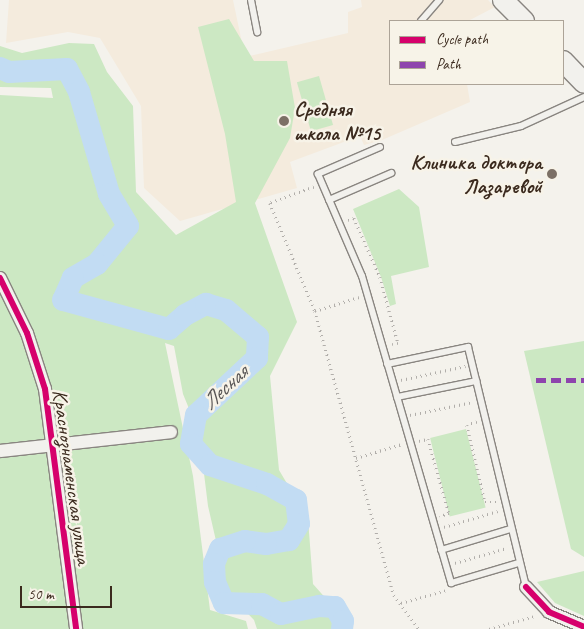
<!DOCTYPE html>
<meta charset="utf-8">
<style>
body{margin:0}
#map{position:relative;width:584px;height:629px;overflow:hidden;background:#f4f2ec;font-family:Caveat,sans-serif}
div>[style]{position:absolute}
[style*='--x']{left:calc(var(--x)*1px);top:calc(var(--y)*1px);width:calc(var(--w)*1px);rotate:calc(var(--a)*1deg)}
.built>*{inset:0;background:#f4ebdd}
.green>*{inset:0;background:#cce8c3;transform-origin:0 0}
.river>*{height:22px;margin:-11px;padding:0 11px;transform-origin:11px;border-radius:11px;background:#c2dcf3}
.path>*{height:2.5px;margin-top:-1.25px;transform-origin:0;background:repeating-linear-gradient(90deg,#b1aeaa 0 1px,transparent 0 5px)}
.roads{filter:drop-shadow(1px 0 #898580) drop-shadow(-1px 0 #898580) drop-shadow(0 1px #898580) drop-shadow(0 -1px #898580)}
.service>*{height:6px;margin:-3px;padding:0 3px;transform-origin:3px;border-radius:3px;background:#f2f1ed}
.minor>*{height:12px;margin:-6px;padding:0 6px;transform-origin:6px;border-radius:6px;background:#f2f1ed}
.primary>*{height:20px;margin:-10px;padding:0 10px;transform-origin:10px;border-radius:10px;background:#f2f1ed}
.quiet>*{height:5px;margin-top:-2.5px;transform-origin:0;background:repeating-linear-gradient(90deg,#8e44ad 0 10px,transparent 0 15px)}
.cycleway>*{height:6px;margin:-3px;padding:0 3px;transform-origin:3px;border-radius:3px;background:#d6006c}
.dots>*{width:14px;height:14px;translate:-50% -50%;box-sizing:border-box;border:2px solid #f7f3e8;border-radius:50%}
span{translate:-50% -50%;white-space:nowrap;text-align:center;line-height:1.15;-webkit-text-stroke:5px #f7f3e8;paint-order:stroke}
.poi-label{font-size:21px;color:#3b2a1e;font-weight:700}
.left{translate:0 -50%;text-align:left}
.right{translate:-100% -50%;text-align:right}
.street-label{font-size:21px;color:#3b2a1e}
.water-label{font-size:22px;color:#575454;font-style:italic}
.legend{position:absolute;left:389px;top:20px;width:175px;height:65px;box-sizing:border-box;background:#f7f3e8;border:1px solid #aca397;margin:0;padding:6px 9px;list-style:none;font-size:15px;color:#3b2a1e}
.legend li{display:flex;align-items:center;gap:10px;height:25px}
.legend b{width:25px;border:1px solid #aca397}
.scale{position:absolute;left:20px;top:586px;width:92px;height:22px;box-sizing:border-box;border:2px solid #3b2a1e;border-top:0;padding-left:6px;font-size:15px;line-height:18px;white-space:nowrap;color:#3b2a1e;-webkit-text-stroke:4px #f7f3e8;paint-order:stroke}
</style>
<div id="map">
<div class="built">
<i style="clip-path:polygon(9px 0,233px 0,245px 57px,348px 33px,348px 12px,362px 7px,361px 0,488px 0,495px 7px,468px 21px,390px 21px,390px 84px,467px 84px,470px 102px,382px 140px,364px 145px,360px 136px,290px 162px,297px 188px,180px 221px,144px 188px,141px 106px,100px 38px,68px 32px,6px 43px)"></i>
</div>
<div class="green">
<i style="clip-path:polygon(evenodd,229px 19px,254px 61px,287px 61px,295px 108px,290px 138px,255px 203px,297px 322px,270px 376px,279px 470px,308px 519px,313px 584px,353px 629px,257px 629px,254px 620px,228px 593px,208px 506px,199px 433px,183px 394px,174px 346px,165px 343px,193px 476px,210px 610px,246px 621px,248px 629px,0 629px,0 95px,53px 98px,51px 88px,0 87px,0 46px,22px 53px,69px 43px,94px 44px,107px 72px,133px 106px,136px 192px,176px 235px,236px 202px,225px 134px,198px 27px,229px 19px,80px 272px,81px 273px,73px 304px,63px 300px,80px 272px)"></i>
<i style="left:319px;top:76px;width:51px;height:23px;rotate:74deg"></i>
<i style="clip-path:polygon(399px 189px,419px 207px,429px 267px,391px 276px,396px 304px,390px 306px,381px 277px,353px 209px)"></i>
<i style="clip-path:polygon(584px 341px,584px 557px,571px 549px,524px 351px)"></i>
<i style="left:466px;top:429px;width:81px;height:37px;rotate:76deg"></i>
<i style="clip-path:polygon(584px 571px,584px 616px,555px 603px,537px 582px)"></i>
</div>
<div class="river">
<i style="--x:0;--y:68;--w:10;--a:24"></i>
<i style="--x:9;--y:72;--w:58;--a:-3"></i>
<i style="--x:67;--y:69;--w:26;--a:62"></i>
<i style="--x:79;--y:92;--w:106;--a:73.6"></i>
<i style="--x:109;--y:194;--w:37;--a:59"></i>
<i style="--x:128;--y:226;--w:49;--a:129.2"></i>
<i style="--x:97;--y:264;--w:28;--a:150"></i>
<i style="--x:73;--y:278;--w:24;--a:114"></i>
<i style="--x:63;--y:300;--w:110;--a:15.3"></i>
<i style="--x:169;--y:329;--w:21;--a:-41"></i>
<i style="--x:185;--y:315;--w:24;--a:-28"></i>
<i style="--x:206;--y:304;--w:21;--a:17"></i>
<i style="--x:226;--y:310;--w:42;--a:40.2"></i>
<i style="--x:258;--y:337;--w:21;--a:93"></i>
<i style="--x:257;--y:358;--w:83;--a:136.9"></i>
<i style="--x:196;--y:415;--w:29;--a:100"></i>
<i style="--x:191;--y:444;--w:28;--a:48"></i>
<i style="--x:210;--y:465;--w:60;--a:18.4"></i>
<i style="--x:267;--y:484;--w:33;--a:29"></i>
<i style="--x:296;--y:500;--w:24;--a:83"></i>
<i style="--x:299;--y:524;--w:19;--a:122"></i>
<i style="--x:289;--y:540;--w:23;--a:170"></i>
<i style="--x:266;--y:544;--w:21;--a:-172"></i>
<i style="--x:245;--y:541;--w:26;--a:162"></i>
<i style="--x:220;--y:549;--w:16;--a:112"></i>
<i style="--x:214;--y:564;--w:18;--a:87"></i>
<i style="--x:215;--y:582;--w:23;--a:67"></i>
<i style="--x:224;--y:603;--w:38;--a:2"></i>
<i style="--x:262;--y:604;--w:21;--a:28"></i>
<i style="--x:281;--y:614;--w:39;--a:-12"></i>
<i style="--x:319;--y:606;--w:16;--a:4"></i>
<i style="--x:335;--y:607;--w:16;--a:60"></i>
<i style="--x:343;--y:621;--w:8;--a:97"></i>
</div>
<div class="path">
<i style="--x:314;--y:187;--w:47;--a:160"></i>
<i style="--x:270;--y:203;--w:117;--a:67.4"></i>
<i style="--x:315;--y:311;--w:295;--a:74.5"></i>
<i style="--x:394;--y:595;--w:42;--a:53.7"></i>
<i style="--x:348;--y:220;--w:6;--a:-18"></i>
<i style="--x:354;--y:218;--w:64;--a:66.2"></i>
<i style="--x:380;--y:277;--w:68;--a:74.7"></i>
<i style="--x:398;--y:343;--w:6;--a:162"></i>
<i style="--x:315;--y:311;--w:46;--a:-17.7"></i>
<i style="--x:401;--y:380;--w:66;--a:-12.3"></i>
<i style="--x:410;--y:415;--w:64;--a:-11.7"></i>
<i style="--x:477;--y:422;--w:10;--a:163"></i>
<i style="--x:467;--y:425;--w:79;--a:76.8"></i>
<i style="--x:485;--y:502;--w:11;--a:0"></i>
<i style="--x:419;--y:441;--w:9;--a:-13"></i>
<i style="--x:428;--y:439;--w:77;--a:74.2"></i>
<i style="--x:449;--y:513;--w:10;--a:156"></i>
<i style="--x:356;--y:458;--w:48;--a:-16.9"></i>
<i style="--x:444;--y:527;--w:56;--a:-16.5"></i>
<i style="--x:455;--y:563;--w:54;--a:-16.1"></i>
<i style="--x:401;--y:603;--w:48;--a:-15.8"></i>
<i style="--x:489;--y:629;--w:48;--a:-15.8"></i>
</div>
<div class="roads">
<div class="service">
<i style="--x:251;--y:0;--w:33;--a:79"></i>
<i style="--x:421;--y:21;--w:28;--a:-49"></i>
<i style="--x:455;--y:142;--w:68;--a:-13.6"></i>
<i style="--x:521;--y:126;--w:69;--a:-24.7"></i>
<i style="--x:380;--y:147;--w:68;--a:156.5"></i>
<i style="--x:318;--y:174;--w:111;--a:66.7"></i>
<i style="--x:362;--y:276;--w:320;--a:73.8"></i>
<i style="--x:451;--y:583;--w:70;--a:-16.6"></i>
<i style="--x:329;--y:200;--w:68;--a:-23.5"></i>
<i style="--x:387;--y:364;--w:83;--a:-11.9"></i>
<i style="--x:468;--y:347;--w:247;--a:76.4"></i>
<i style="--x:397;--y:397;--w:81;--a:-11.4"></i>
<i style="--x:441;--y:550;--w:72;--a:-16.9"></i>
</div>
<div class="minor">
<i style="--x:0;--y:278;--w:61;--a:63.9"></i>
<i style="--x:27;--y:333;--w:59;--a:72.2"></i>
<i style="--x:45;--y:389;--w:242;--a:82.6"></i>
<i style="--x:0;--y:451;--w:172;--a:-6.3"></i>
<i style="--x:526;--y:587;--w:34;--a:47"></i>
<i style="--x:549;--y:612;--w:38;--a:23"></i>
</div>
<div class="primary">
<i style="--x:503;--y:0;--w:30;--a:45"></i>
<i style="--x:563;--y:61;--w:30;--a:46"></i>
</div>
</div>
<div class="quiet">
<i style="--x:536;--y:380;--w:48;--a:0"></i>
</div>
<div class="cycleway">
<i style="--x:0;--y:278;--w:61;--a:63.9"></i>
<i style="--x:27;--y:333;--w:59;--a:72.2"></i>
<i style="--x:45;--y:389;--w:242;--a:82.6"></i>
<i style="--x:526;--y:587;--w:34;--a:47"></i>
<i style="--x:549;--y:612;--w:38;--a:23"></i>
</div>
<div class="dots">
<i style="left:284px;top:121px;background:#7c7066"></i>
<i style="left:552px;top:174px;background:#7c7066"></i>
</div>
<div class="poi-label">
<span class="left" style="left:294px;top:121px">Средняя<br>школа №15</span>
<span class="right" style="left:542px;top:174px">Клиника доктора<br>Лазаревой</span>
</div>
<div class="street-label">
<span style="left:72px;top:477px;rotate:82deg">Краснознаменская улица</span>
</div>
<div class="water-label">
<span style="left:225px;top:388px;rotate:-43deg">Лесная</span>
</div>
<ul class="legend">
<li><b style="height:6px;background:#d6006c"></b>Cycle path</li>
<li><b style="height:6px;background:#8e44ad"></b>Path</li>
</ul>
<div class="scale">50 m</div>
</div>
